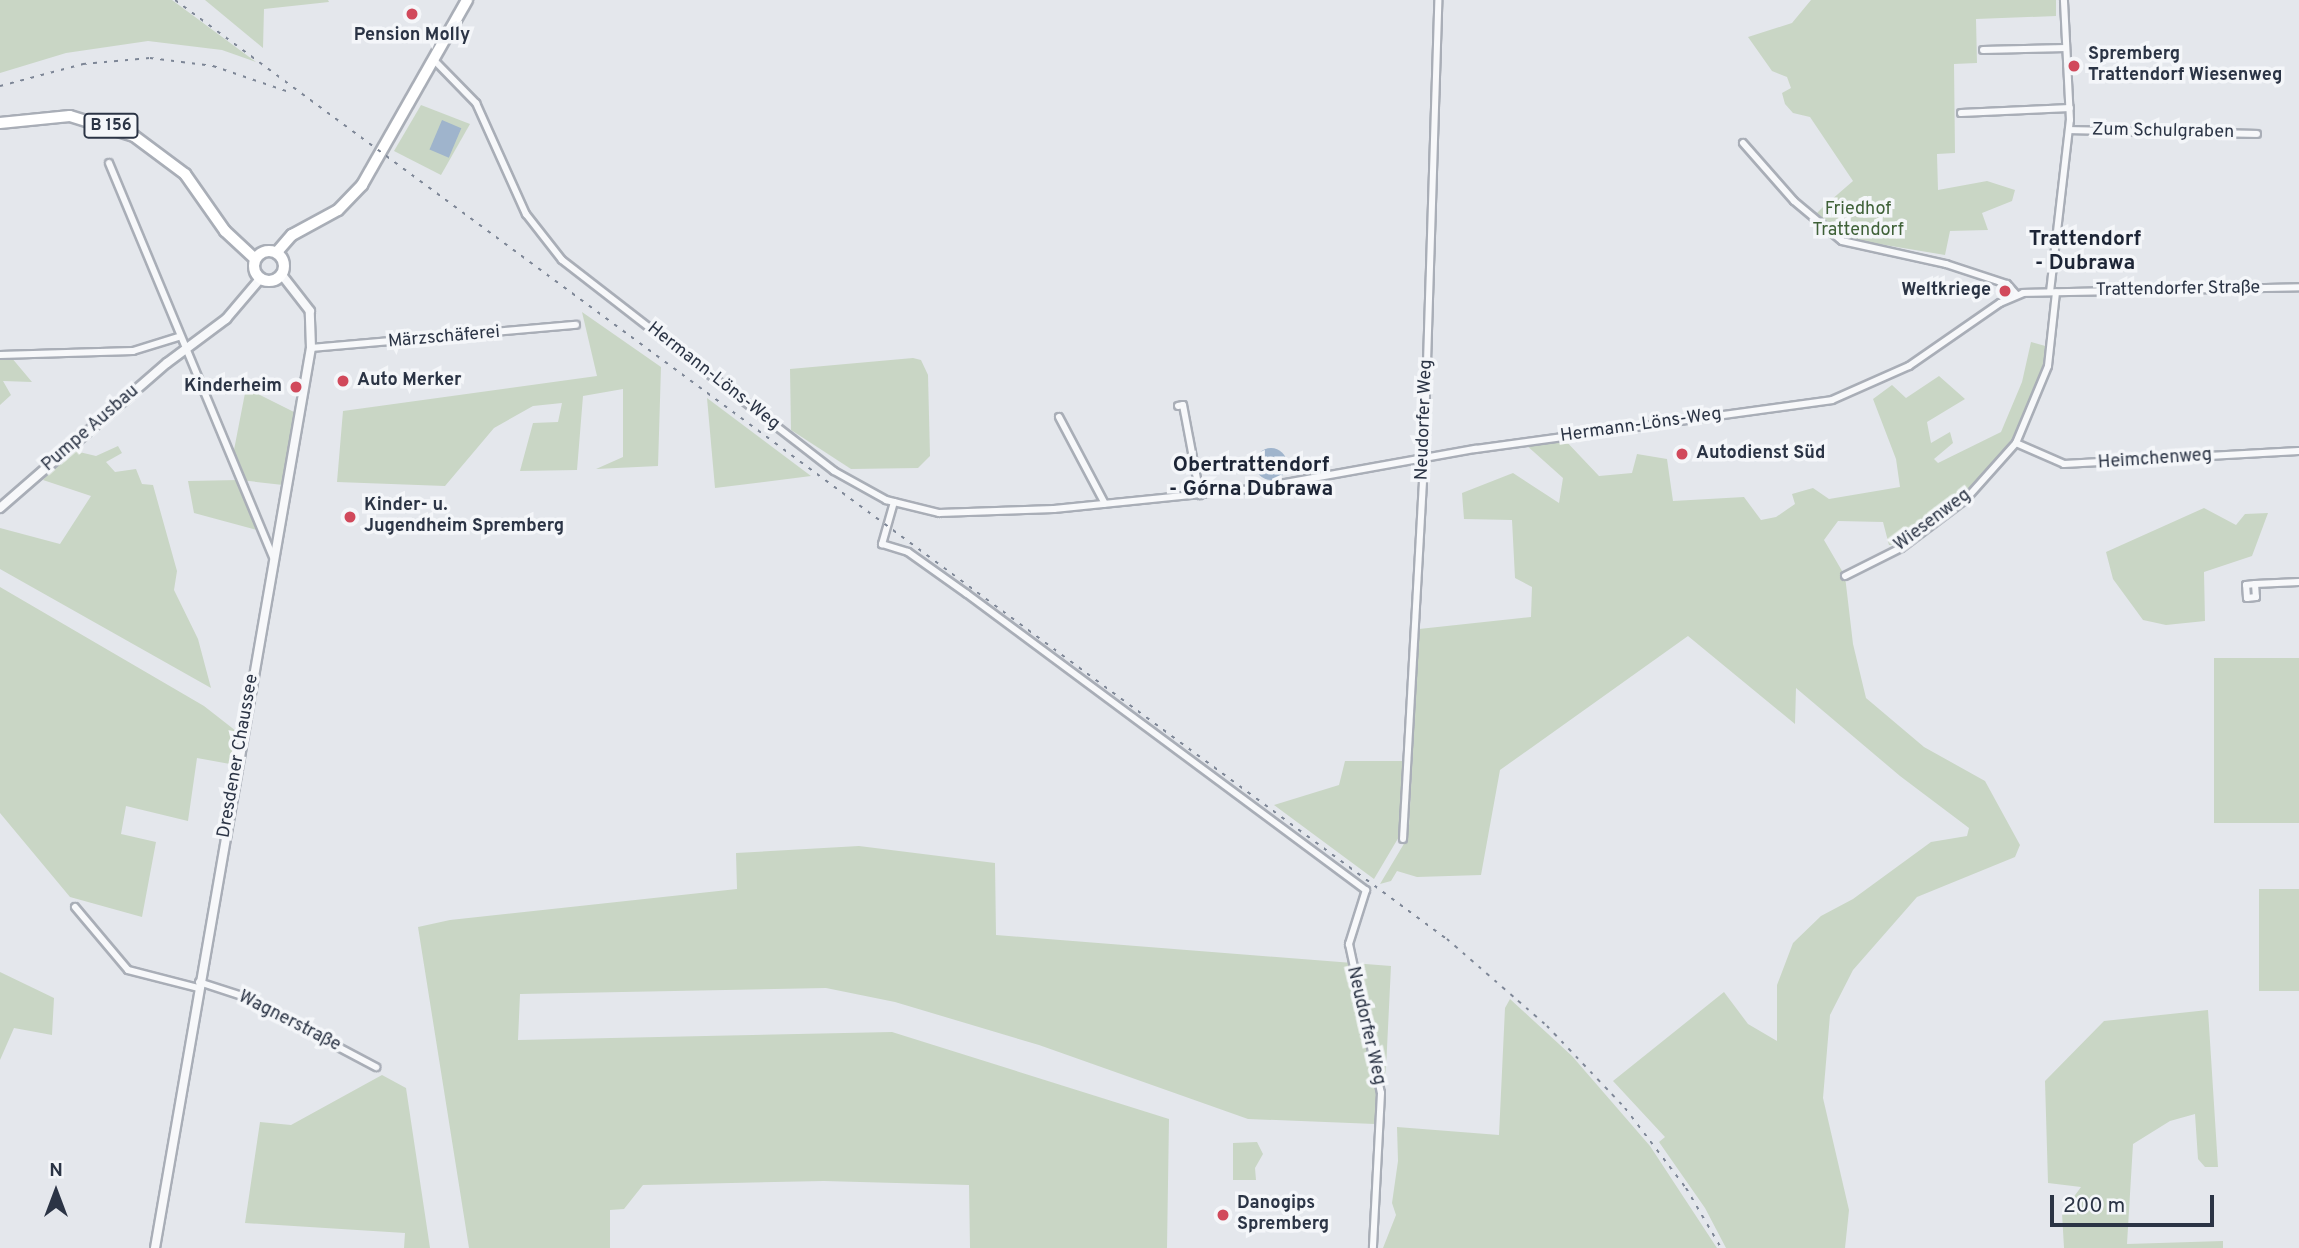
<!DOCTYPE html>
<meta charset="utf-8">
<style>
body{margin:0}
#map{position:relative;width:2299px;height:1248px;overflow:hidden;background:#e4e7ec;font-family:Overpass,sans-serif}
div>[style]{position:absolute}
[style*='--x']{left:calc(var(--x)*1px);top:calc(var(--y)*1px);width:calc(var(--w)*1px);rotate:calc(var(--a)*1deg)}
.green>*{inset:0;background:#c9d6c5;transform-origin:0 0}
.water>*{inset:0;background:#9fb4cc;transform-origin:0 0}
.round{border-radius:50%}
.roads{filter:drop-shadow(2px 0 #a9aeb7) drop-shadow(-2px 0 #a9aeb7) drop-shadow(0 2px #a9aeb7) drop-shadow(0 -2px #a9aeb7)}
.minor>*{height:6px;margin:-3px;padding:0 3px;transform-origin:3px;border-radius:3px;background:#f7f8fa}
.tertiary>*{height:8px;margin:-4px;padding:0 4px;transform-origin:4px;border-radius:4px;background:#f7f8fa}
.primary>*{height:10px;margin:-5px;padding:0 5px;transform-origin:5px;border-radius:5px;background:#fff}
.primary>.ring{margin:-5px;padding:0;box-sizing:content-box;background:none;border:10px solid #fff;border-radius:50%}
.rail>*{height:2px;margin-top:-1px;transform-origin:0;background:repeating-linear-gradient(90deg,#7d8696 0 3.5px,transparent 0 10.5px)}
.dots>*{width:19px;height:19px;translate:-50% -50%;box-sizing:border-box;border:4px solid #f4f6f9;border-radius:50%}
span{translate:-50% -50%;white-space:nowrap;text-align:center;line-height:1.15;-webkit-text-stroke:7px #f4f6f9;paint-order:stroke}
.shield-label span{padding:2px 5px;background:#f4f6f9;border:2px solid;border-radius:5px;-webkit-text-stroke-width:0}
.shield-label{font-size:16px;color:#2b3445;font-weight:700}
.poi-label{font-size:18px;color:#2b3445;font-weight:700}
.left{translate:0 -50%;text-align:left}
.right{translate:-100% -50%;text-align:right}
.street-label{font-size:18px;color:#2b3445}
.park-label{font-size:18px;color:#3f6138}
.quarter-label{font-size:21px;color:#1d2536;font-weight:700}
.north{position:absolute;left:21px;top:1157px;width:70px;height:70px;-webkit-text-stroke:5px #f4f6f9;paint-order:stroke;rotate:0deg;font-size:19px;font-weight:700;line-height:28px;text-align:center;color:#2b3445}
.north::after{content:'';display:block;margin:auto;width:24px;height:32px;background:#2b3445;clip-path:polygon(50% 0,100% 100%,50% 72%,0 100%)}
.scale{position:absolute;left:2050px;top:1195px;width:164px;height:32px;box-sizing:border-box;border:4px solid #2b3445;border-top:0;padding-left:9px;font-size:21px;line-height:24px;white-space:nowrap;color:#2b3445;-webkit-text-stroke:5px #f4f6f9;paint-order:stroke}
</style>
<div id="map">
<div class="green">
<i style="clip-path:polygon(0 0,172px 0,256px 62px,222px 50px,148px 41px,66px 53px,0 73px)"></i>
<i style="clip-path:polygon(205px 0,328px 0,329px 2px,264px 9px,263px 48px)"></i>
<i style="clip-path:polygon(1811px 0,2056px 0,2056px 16px,1976px 19px,1977px 63px,1954px 64px,1955px 153px,1937px 154px,1938px 190px,1987px 181px,2015px 190px,2012px 201px,1982px 213px,1988px 230px,1950px 231px,1945px 255px,1849px 239px,1817px 219px,1815px 215px,1823px 207px,1853px 181px,1810px 117px,1793px 113px,1785px 104px,1782px 93px,1791px 88px,1787px 77px,1772px 71px,1748px 37px,1792px 23px)"></i>
<i style="clip-path:polygon(421px 105px,470px 124px,441px 175px,394px 151px)"></i>
<i style="clip-path:polygon(582px 312px,661px 367px,658px 466px,596px 469px,623px 457px,623px 389px,583px 396px,577px 470px,520px 471px,533px 423px,558px 422px,562px 403px,533px 406px,494px 428px,445px 486px,337px 482px,343px 411px,597px 376px)"></i>
<i style="clip-path:polygon(2031px 342px,2049px 347px,2042px 375px,2017px 432px,1987px 472px,1945px 511px,1893px 545px,1889px 545px,1883px 522px,1838px 521px,1824px 540px,1845px 576px,1853px 644px,1866px 698px,1924px 747px,1985px 781px,2020px 845px,2015px 857px,1917px 897px,1853px 970px,1830px 1015px,1823px 1098px,1849px 1210px,1845px 1248px,1726px 1248px,1705px 1208px,1659px 1142px,1665px 1137px,1613px 1081px,1724px 992px,1748px 1024px,1777px 1041px,1777px 985px,1793px 943px,1821px 916px,1853px 899px,1931px 842px,1967px 836px,1969px 828px,1900px 776px,1796px 688px,1795px 724px,1688px 636px,1500px 770px,1481px 875px,1417px 877px,1397px 871px,1391px 881px,1380px 884px,1405px 842px,1409px 826px,1419px 629px,1531px 617px,1532px 587px,1515px 578px,1512px 520px,1464px 519px,1462px 493px,1513px 473px,1559px 503px,1563px 478px,1525px 444px,1563px 438px,1599px 476px,1632px 473px,1637px 454px,1667px 459px,1673px 501px,1744px 497px,1761px 520px,1776px 517px,1795px 504px,1792px 494px,1813px 488px,1829px 499px,1900px 487px,1896px 459px,1873px 399px,1892px 385px,1906px 398px,1939px 376px,1965px 399px,1927px 422px,1931px 443px,1950px 432px,1953px 443px,1934px 459px,1938px 463px,2001px 432px,2022px 382px)"></i>
<i style="clip-path:polygon(11px 357px,32px 382px,3px 381px,11px 395px,0 405px,0 358px)"></i>
<i style="clip-path:polygon(913px 358px,921px 360px,928px 375px,930px 456px,918px 468px,851px 469px,791px 430px,790px 369px)"></i>
<i style="clip-path:polygon(246px 388px,296px 413px,283px 485px,240px 480px,261px 531px,194px 513px,188px 481px,239px 480px,233px 455px)"></i>
<i style="clip-path:polygon(707px 398px,811px 476px,715px 488px)"></i>
<i style="clip-path:polygon(118px 446px,122px 453px,106px 462px,115px 472px,136px 469px,142px 484px,153px 485px,177px 571px,174px 590px,198px 639px,211px 688px,0 569px,0 528px,60px 544px,91px 496px,43px 480px,71px 450px,96px 456px)"></i>
<i style="clip-path:polygon(2204px 508px,2236px 525px,2245px 514px,2268px 513px,2252px 556px,2204px 572px,2205px 621px,2166px 625px,2143px 620px,2113px 579px,2106px 552px)"></i>
<i style="clip-path:polygon(0 587px,204px 706px,236px 731px,230px 764px,197px 758px,188px 821px,126px 806px,121px 834px,156px 842px,142px 917px,70px 897px,0 813px)"></i>
<i style="left:2299px;top:658px;width:165px;height:85px;rotate:90deg"></i>
<i style="clip-path:polygon(1345px 761px,1407px 761px,1403px 830px,1374px 879px,1274px 805px,1339px 785px)"></i>
<i style="clip-path:polygon(859px 846px,995px 863px,996px 935px,1391px 966px,1386px 1069px,1375px 1124px,1248px 1119px,1039px 1045px,895px 1002px,826px 988px,520px 994px,518px 1040px,892px 1032px,1169px 1119px,1167px 1248px,970px 1248px,969px 1185px,824px 1181px,643px 1185px,624px 1209px,610px 1210px,610px 1248px,469px 1248px,418px 927px,450px 920px,737px 889px,736px 853px)"></i>
<i style="left:2259px;top:889px;width:40px;height:102px"></i>
<i style="clip-path:polygon(0 972px,54px 998px,52px 1035px,14px 1028px,0 1060px)"></i>
<i style="clip-path:polygon(1510px 999px,1572px 1056px,1650px 1146px,1717px 1248px,1383px 1248px,1396px 1215px,1392px 1203px,1398px 1161px,1397px 1127px,1499px 1135px,1505px 1008px)"></i>
<i style="clip-path:polygon(2208px 1010px,2218px 1167px,2205px 1167px,2198px 1159px,2195px 1114px,2170px 1121px,2133px 1144px,2127px 1244px,2223px 1241px,2223px 1248px,2064px 1248px,2062px 1213px,2081px 1187px,2048px 1183px,2045px 1081px,2104px 1021px)"></i>
<i style="clip-path:polygon(382px 1075px,406px 1088px,430px 1248px,404px 1248px,405px 1233px,245px 1223px,260px 1122px,291px 1125px)"></i>
<i style="clip-path:polygon(1257px 1142px,1263px 1154px,1255px 1168px,1256px 1180px,1233px 1180px,1233px 1143px)"></i>
</div>
<div class="water">
<i style="left:442px;top:120px;width:21px;height:32px;rotate:23deg"></i>
<i class="round" style="left:1255px;top:448px;width:32px;height:32px"></i>
</div>
<div class="roads">
<div class="minor">
<i style="--x:1983;--y:50;--w:83;--a:-1.4"></i>
<i style="--x:433;--y:59;--w:62;--a:45.7"></i>
<i style="--x:476;--y:103;--w:122;--a:65.8"></i>
<i style="--x:526;--y:214;--w:58;--a:52"></i>
<i style="--x:562;--y:260;--w:344;--a:37.8"></i>
<i style="--x:834;--y:471;--w:60;--a:29.1"></i>
<i style="--x:886;--y:500;--w:55;--a:13.8"></i>
<i style="--x:939;--y:513;--w:115;--a:-2"></i>
<i style="--x:1054;--y:509;--w:199;--a:-5.8"></i>
<i style="--x:1252;--y:489;--w:227;--a:-10.2"></i>
<i style="--x:1475;--y:449;--w:360;--a:-7.8"></i>
<i style="--x:1832;--y:400;--w:84;--a:-23.8"></i>
<i style="--x:1909;--y:366;--w:111;--a:-34.7"></i>
<i style="--x:2000;--y:303;--w:25;--a:-23"></i>
<i style="--x:2023;--y:293;--w:276;--a:-1.2"></i>
<i style="--x:1961;--y:113;--w:109;--a:-2.6"></i>
<i style="--x:2069;--y:130;--w:188;--a:1.2"></i>
<i style="--x:1743;--y:143;--w:77;--a:48.7"></i>
<i style="--x:1794;--y:201;--w:62;--a:39.8"></i>
<i style="--x:1842;--y:241;--w:107;--a:12.5"></i>
<i style="--x:1946;--y:264;--w:64;--a:18.2"></i>
<i style="--x:2007;--y:284;--w:13;--a:48"></i>
<i style="--x:109;--y:163;--w:430;--a:67.4"></i>
<i style="--x:2050;--y:292;--w:173;--a:-83.4"></i>
<i style="--x:2070;--y:120;--w:120;--a:-92.9"></i>
<i style="--x:311;--y:348;--w:266;--a:-5"></i>
<i style="--x:0;--y:355;--w:133;--a:-1.7"></i>
<i style="--x:133;--y:351;--w:47;--a:-17.3"></i>
<i style="--x:1178;--y:406;--w:5;--a:-11"></i>
<i style="--x:1183;--y:405;--w:92;--a:79.3"></i>
<i style="--x:1059;--y:417;--w:98;--a:62.1"></i>
<i style="--x:2016;--y:443;--w:52;--a:23.6"></i>
<i style="--x:2064;--y:464;--w:235;--a:-3.2"></i>
<i style="--x:894;--y:502;--w:44;--a:105.9"></i>
<i style="--x:882;--y:544;--w:27;--a:17"></i>
<i style="--x:908;--y:552;--w:72;--a:35.4"></i>
<i style="--x:967;--y:594;--w:497;--a:36.6"></i>
<i style="--x:1366;--y:890;--w:57;--a:107.5"></i>
<i style="--x:1349;--y:944;--w:152;--a:77.9"></i>
<i style="--x:1381;--y:1093;--w:155;--a:93"></i>
<i style="--x:1845;--y:576;--w:63;--a:-26.6"></i>
<i style="--x:1901;--y:548;--w:81;--a:-37"></i>
<i style="--x:1966;--y:499;--w:75;--a:-48.2"></i>
<i style="--x:2016;--y:443;--w:83;--a:-67.4"></i>
<i style="--x:2048;--y:366;--w:74;--a:-83.8"></i>
<i style="--x:2255;--y:584;--w:13;--a:86"></i>
<i style="--x:2256;--y:597;--w:9;--a:174"></i>
<i style="--x:2247;--y:598;--w:13;--a:-94"></i>
<i style="--x:2246;--y:585;--w:9;--a:-6"></i>
<i style="--x:2255;--y:584;--w:44;--a:-2.6"></i>
<i style="--x:1403;--y:839;--w:382;--a:-86.8"></i>
<i style="--x:1424;--y:458;--w:458;--a:-88.2"></i>
<i style="--x:75;--y:907;--w:82;--a:49.9"></i>
<i style="--x:128;--y:970;--w:72;--a:14.4"></i>
<i style="--x:199;--y:982;--w:45;--a:18"></i>
<i style="--x:242;--y:996;--w:152;--a:27.9"></i>
</div>
<div class="tertiary">
<i style="--x:0;--y:508;--w:221;--a:-41"></i>
<i style="--x:167;--y:363;--w:74;--a:-36.7"></i>
<i style="--x:226;--y:319;--w:52;--a:-49.6"></i>
<i style="--x:155;--y:1248;--w:913;--a:-80.17"></i>
<i style="--x:311;--y:348;--w:37;--a:-92"></i>
<i style="--x:310;--y:311;--w:46;--a:-127.9"></i>
</div>
<div class="primary">
<i style="--x:0;--y:123;--w:70;--a:-5.7"></i>
<i style="--x:70;--y:116;--w:67;--a:17.4"></i>
<i style="--x:134;--y:136;--w:64;--a:36.7"></i>
<i style="--x:185;--y:174;--w:70;--a:54.9"></i>
<i style="--x:225;--y:231;--w:41;--a:43"></i>
<i class="ring" style="left:254px;top:251px;width:20px;height:20px"></i>
<i style="--x:277;--y:252;--w:23;--a:-49"></i>
<i style="--x:292;--y:235;--w:52;--a:-28.5"></i>
<i style="--x:338;--y:210;--w:35;--a:-46"></i>
<i style="--x:362;--y:185;--w:213;--a:-60.4"></i>
</div>
</div>
<div class="rail">
<i style="--x:175;--y:0;--w:1581;--a:36.44"></i>
<i style="--x:1447;--y:939;--w:133;--a:41"></i>
<i style="--x:1547;--y:1026;--w:113;--a:46.4"></i>
<i style="--x:1625;--y:1108;--w:101;--a:52.7"></i>
<i style="--x:1686;--y:1188;--w:69;--a:59.7"></i>
<i style="--x:0;--y:86;--w:86;--a:-14.8"></i>
<i style="--x:83;--y:64;--w:67;--a:-5.1"></i>
<i style="--x:150;--y:58;--w:64;--a:7.2"></i>
<i style="--x:213;--y:66;--w:80;--a:18.9"></i>
</div>
<div class="dots">
<i style="left:412px;top:14px;background:#d1495b"></i>
<i style="left:2074px;top:66px;background:#d1495b"></i>
<i style="left:2005px;top:291px;background:#d1495b"></i>
<i style="left:343px;top:381px;background:#d1495b"></i>
<i style="left:296px;top:387px;background:#d1495b"></i>
<i style="left:1682px;top:454px;background:#d1495b"></i>
<i style="left:350px;top:517px;background:#d1495b"></i>
<i style="left:1223px;top:1215px;background:#d1495b"></i>
</div>
<div class="shield-label">
<span style="left:111px;top:126px">B 156</span>
</div>
<div class="poi-label">
<span style="left:412px;top:36px">Pension Molly</span>
<span class="left" style="left:2088px;top:66px">Spremberg<br>Trattendorf Wiesenweg</span>
<span class="right" style="left:1991px;top:291px">Weltkriege</span>
<span class="left" style="left:357px;top:381px">Auto Merker</span>
<span class="right" style="left:282px;top:387px">Kinderheim</span>
<span class="left" style="left:1696px;top:454px">Autodienst Süd</span>
<span class="left" style="left:364px;top:517px">Kinder- u.<br>Jugendheim Spremberg</span>
<span class="left" style="left:1237px;top:1215px">Danogips<br>Spremberg</span>
</div>
<div class="street-label">
<span style="left:2163px;top:132px;rotate:1deg">Zum Schulgraben</span>
<span style="left:2178px;top:290px;rotate:-1deg">Trattendorfer Straße</span>
<span style="left:444px;top:338px;rotate:-5deg">Märzschäferei</span>
<span style="left:713px;top:377px;rotate:38deg">Hermann-Löns-Weg</span>
<span style="left:1425px;top:420px;rotate:-88deg">Neudorfer Weg</span>
<span style="left:1641px;top:426px;rotate:-8deg">Hermann-Löns-Weg</span>
<span style="left:91px;top:429px;rotate:-41deg">Pumpe Ausbau</span>
<span style="left:2155px;top:460px;rotate:-4deg">Heimchenweg</span>
<span style="left:1933px;top:521px;rotate:-37deg">Wiesenweg</span>
<span style="left:239px;top:756px;rotate:-80deg">Dresdener Chaussee</span>
<span style="left:289px;top:1022px;rotate:27deg">Wagnerstraße</span>
<span style="left:1365px;top:1026px;rotate:77deg">Neudorfer Weg</span>
</div>
<div class="park-label">
<span style="left:1858px;top:221px">Friedhof<br>Trattendorf</span>
</div>
<div class="quarter-label">
<span style="left:2085px;top:252px">Trattendorf<br>- Dubrawa</span>
<span style="left:1251px;top:478px">Obertrattendorf<br>- Górna Dubrawa</span>
</div>
<div class="north">N</div>
<div class="scale">200 m</div>
</div>
